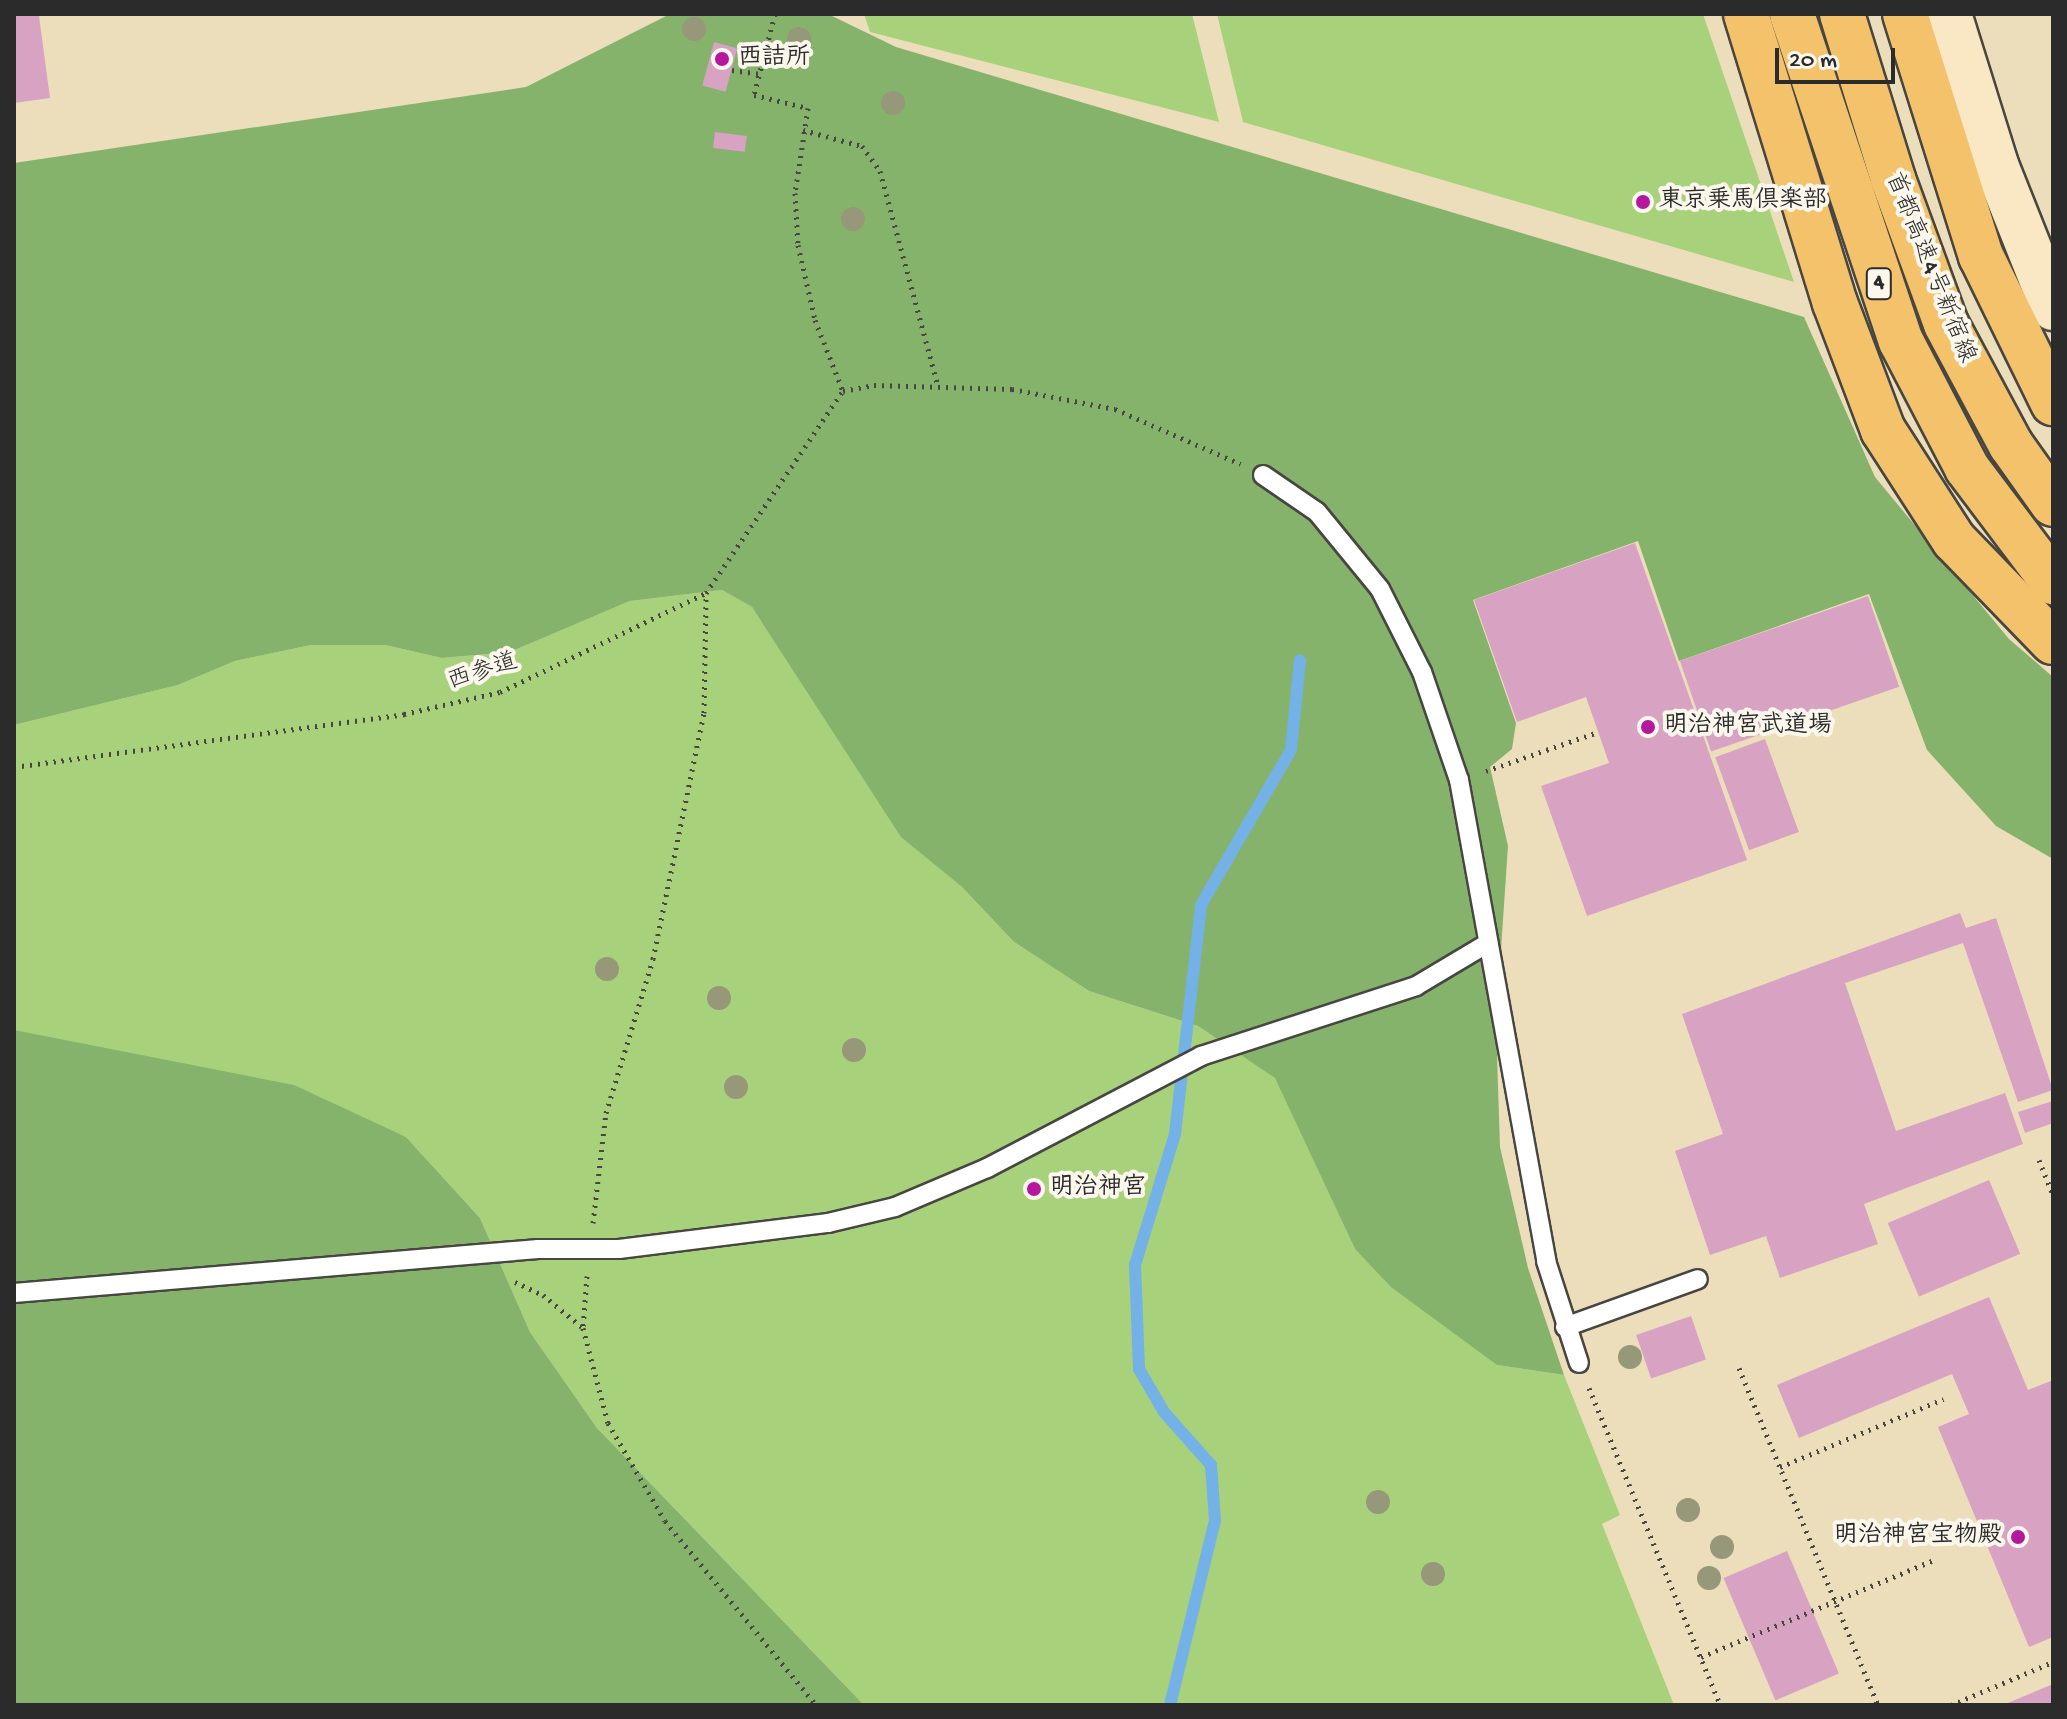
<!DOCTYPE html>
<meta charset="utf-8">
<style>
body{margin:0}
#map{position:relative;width:2067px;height:1719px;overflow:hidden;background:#eddebb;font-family:"Gochi Hand","Klee One",sans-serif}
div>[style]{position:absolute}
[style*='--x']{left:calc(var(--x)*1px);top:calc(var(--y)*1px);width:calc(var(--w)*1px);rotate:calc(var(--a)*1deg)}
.green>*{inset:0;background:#a8d17c}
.forest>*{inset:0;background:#86b36c}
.stream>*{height:12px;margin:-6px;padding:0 6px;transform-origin:6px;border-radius:6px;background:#73b1e6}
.building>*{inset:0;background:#d8a2c3;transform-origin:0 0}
.path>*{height:5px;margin-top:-2.5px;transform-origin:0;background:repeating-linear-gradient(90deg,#484641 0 2px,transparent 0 8px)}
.roads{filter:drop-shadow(2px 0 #484641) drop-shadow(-2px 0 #484641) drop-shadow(0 2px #484641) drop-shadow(0 -2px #484641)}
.lane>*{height:18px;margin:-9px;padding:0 9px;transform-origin:9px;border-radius:9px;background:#fff}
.secondary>*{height:44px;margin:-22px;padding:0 22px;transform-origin:22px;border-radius:22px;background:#fae7c3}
.highway>*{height:44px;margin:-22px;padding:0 22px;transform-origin:22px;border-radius:22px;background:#f3c26a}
.trees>*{width:24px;height:24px;margin:-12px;border-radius:50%;background:#979779}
.dots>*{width:22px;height:22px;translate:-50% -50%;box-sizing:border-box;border:4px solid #fbf7ec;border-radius:50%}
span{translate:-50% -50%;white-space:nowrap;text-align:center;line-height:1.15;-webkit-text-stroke:8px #fbf7ec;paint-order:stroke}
.shield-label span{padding:2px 6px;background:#fbf7ec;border:2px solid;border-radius:6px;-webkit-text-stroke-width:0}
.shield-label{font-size:22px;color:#2b2b2b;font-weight:700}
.poi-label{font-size:24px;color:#2b2b2b;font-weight:700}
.left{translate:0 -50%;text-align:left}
.right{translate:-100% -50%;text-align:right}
.street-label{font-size:24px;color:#2b2b2b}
.frame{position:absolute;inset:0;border:16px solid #2b2b2b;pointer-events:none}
.scale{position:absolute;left:1775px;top:48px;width:120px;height:36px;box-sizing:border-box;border:4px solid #2b2b2b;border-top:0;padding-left:10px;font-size:24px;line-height:28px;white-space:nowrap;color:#2b2b2b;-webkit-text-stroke:6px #fbf7ec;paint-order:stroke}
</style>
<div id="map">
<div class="green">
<i style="clip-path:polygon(864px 14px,1192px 14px,1219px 122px,870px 32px)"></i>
<i style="clip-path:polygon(1217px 14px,1703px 14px,1794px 282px,1243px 122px)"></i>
<i style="clip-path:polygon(722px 590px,752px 607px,961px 886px,1014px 942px,1089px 991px,1198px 1026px,1276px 1078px,1355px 1249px,1497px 1365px,1564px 1375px,1620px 1515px,1602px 1524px,1674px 1705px,864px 1705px,597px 1428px,530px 1332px,480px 1218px,406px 1137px,14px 1030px,14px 725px,178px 685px,235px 661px,311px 645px,385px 645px,442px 658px,510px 652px,630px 601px)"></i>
</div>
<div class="forest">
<i style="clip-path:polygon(670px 14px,828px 14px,896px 47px,1804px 317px,1875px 477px,2009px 639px,2053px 677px,2053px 859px,1996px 826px,1927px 750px,1869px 594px,1679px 661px,1638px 541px,1473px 600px,1516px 723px,1512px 749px,1490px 767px,1508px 846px,1496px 1024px,1500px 1147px,1528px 1268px,1564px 1375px,1497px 1365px,1391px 1287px,1355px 1249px,1275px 1078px,1198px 1026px,1089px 991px,1014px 942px,961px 886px,901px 837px,752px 607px,722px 590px,630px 601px,510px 652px,442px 658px,385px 645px,311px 645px,235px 661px,178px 685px,14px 725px,14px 163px,526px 87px)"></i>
<i style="clip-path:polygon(14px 1030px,294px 1085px,406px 1137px,480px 1218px,530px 1332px,597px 1428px,864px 1705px,14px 1705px)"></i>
</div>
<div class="stream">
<i style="--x:1170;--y:1705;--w:190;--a:-76.3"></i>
<i style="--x:1215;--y:1520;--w:55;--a:-94.2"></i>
<i style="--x:1211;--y:1465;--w:71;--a:-131.6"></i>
<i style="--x:1164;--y:1412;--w:50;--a:-120.2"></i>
<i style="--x:1139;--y:1369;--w:104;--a:-92.2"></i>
<i style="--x:1135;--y:1265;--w:137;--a:-73"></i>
<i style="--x:1175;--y:1134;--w:230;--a:-83.5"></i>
<i style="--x:1201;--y:905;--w:179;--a:-59.9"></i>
<i style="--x:1291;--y:750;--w:90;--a:-84.3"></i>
</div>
<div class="building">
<i style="clip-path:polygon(14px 14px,39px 16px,50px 98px,14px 103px)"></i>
<i style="left:714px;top:42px;width:24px;height:45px;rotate:15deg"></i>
<i style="left:715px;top:132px;width:32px;height:16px;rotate:7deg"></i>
<i style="clip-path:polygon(1635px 543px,1747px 860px,1587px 916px,1541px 786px,1609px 763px,1586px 697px,1517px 722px,1474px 600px)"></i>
<i style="left:1868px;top:596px;width:96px;height:199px;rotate:71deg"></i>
<i style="left:1765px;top:739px;width:99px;height:53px;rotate:70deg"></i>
<i style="clip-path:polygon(1960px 913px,1966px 928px,1996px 918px,2053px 1090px,2018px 1102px,1963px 943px,1845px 983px,1896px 1131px,2005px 1093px,2023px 1144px,1864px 1204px,1878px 1244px,1780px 1278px,1766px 1236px,1710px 1255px,1675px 1151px,1723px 1134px,1682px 1014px)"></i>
<i style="clip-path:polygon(2053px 1101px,2053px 1123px,2025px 1133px,2018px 1112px)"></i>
<i style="left:1989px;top:1180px;width:80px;height:110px;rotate:67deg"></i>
<i style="clip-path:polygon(1989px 1297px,2028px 1390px,2053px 1380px,2053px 1637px,2029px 1647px,1938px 1427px,1969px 1414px,1952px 1374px,1799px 1438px,1777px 1385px)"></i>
<i style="left:1691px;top:1316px;width:46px;height:58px;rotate:71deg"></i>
<i style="left:1787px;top:1551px;width:133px;height:69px;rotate:67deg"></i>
<i style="clip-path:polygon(2053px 1684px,2053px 1705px,2003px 1705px)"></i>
</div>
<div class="path">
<i style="--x:775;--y:14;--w:84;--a:104.5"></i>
<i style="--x:754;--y:95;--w:56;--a:13.5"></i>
<i style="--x:808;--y:108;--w:86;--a:98.7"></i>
<i style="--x:795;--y:193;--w:52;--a:86.7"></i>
<i style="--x:798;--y:245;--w:77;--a:77.2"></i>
<i style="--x:815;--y:320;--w:76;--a:68.5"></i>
<i style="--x:843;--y:391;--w:32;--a:-11"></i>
<i style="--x:874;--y:385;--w:138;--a:1.7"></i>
<i style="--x:1012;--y:389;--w:105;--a:11"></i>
<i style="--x:1115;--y:409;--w:137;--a:23.7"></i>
<i style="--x:732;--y:70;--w:27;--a:8"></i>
<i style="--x:803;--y:130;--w:61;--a:15.2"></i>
<i style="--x:862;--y:146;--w:31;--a:54"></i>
<i style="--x:880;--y:171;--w:223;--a:74.9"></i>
<i style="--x:14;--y:767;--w:394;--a:-7.7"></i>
<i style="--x:404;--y:714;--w:98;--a:-12.9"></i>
<i style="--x:500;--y:692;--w:229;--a:-25.7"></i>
<i style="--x:706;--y:593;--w:244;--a:-55.9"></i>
<i style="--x:1486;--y:771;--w:119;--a:-19.2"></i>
<i style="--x:2039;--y:1160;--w:38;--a:68"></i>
<i style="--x:593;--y:1223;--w:111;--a:-83.3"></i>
<i style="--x:606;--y:1113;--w:161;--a:-73"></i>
<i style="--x:653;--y:959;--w:251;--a:-78.3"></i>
<i style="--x:704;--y:713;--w:120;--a:-89"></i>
<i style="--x:587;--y:1276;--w:52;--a:94.4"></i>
<i style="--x:583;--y:1328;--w:98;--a:75.3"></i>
<i style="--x:608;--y:1423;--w:113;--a:59.8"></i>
<i style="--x:665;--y:1521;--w:238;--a:50.6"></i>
<i style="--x:515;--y:1282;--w:31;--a:25"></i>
<i style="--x:543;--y:1295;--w:50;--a:39.4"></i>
<i style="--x:1739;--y:1368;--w:365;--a:67.6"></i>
<i style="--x:1589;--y:1388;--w:343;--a:67.5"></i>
<i style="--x:1780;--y:1467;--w:177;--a:-22.6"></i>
<i style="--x:1701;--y:1657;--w:250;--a:-22.6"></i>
<i style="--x:1951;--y:1705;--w:111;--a:-22.9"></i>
</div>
<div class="roads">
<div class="lane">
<i style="--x:1263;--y:475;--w:65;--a:34.4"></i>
<i style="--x:1317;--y:512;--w:99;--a:50.7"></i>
<i style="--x:1380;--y:589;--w:93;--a:63.2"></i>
<i style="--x:1422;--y:672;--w:114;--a:71.1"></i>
<i style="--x:1459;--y:780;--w:489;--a:79.7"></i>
<i style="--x:1546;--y:1261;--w:107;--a:72.1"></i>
<i style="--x:14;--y:1293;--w:526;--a:-4.8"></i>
<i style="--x:538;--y:1249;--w:81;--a:0"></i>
<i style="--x:619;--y:1249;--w:211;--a:-7.1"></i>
<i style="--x:828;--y:1223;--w:69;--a:-13.4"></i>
<i style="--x:895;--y:1207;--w:100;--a:-23"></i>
<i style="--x:987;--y:1168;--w:242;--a:-27.6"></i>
<i style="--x:1201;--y:1056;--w:226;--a:-18"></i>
<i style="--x:1416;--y:986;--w:84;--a:-30.8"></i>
<i style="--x:1565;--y:1327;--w:141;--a:-19.8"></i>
</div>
<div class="secondary">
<i style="--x:1949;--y:14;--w:158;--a:72.7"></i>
<i style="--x:1996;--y:165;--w:154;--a:68.3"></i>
</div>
<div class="highway">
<i style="--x:1746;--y:14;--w:302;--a:72.9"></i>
<i style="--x:1835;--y:303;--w:136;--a:69.3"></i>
<i style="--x:1883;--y:430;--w:131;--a:57.2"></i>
<i style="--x:1954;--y:540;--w:142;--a:45.9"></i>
<i style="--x:1792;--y:14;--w:345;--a:71.6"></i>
<i style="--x:1901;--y:341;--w:143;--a:62.5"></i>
<i style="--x:1967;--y:468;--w:143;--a:53"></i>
<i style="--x:1842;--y:14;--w:173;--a:72.8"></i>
<i style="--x:1893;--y:179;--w:154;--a:69.9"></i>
<i style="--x:1946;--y:324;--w:137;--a:61.8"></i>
<i style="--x:2011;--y:445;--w:72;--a:54.6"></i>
<i style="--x:1905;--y:14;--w:254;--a:72.6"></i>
<i style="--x:1981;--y:256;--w:164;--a:63.9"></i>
</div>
</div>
<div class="trees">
<i style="left:694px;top:29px"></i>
<i style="left:799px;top:39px"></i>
<i style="left:893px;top:103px"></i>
<i style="left:853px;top:219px"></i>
<i style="left:607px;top:969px"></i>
<i style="left:719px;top:998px"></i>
<i style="left:854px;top:1050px"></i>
<i style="left:736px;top:1087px"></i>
<i style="left:1630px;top:1357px"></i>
<i style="left:1378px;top:1502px"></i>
<i style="left:1688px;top:1510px"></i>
<i style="left:1722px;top:1547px"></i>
<i style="left:1433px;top:1574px"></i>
<i style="left:1709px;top:1578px"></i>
</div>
<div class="dots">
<i style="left:722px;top:59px;background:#b5179e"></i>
<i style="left:1643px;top:202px;background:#b5179e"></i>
<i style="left:1648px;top:727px;background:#b5179e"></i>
<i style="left:1034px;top:1189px;background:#b5179e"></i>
<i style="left:2018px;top:1537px;background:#b5179e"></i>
</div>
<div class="shield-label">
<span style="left:1879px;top:284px">4</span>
</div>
<div class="poi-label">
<span class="left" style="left:738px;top:59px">西詰所</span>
<span class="left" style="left:1659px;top:202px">東京乗馬倶楽部</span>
<span class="left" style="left:1664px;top:727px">明治神宮武道場</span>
<span class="left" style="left:1050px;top:1189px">明治神宮</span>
<span class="right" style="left:2002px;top:1537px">明治神宮宝物殿</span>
</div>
<div class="street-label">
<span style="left:1929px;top:268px;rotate:68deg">首都高速4号新宿線</span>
<span style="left:483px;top:673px;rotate:-18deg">西参道</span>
</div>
<div class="frame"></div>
<div class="scale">20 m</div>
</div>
